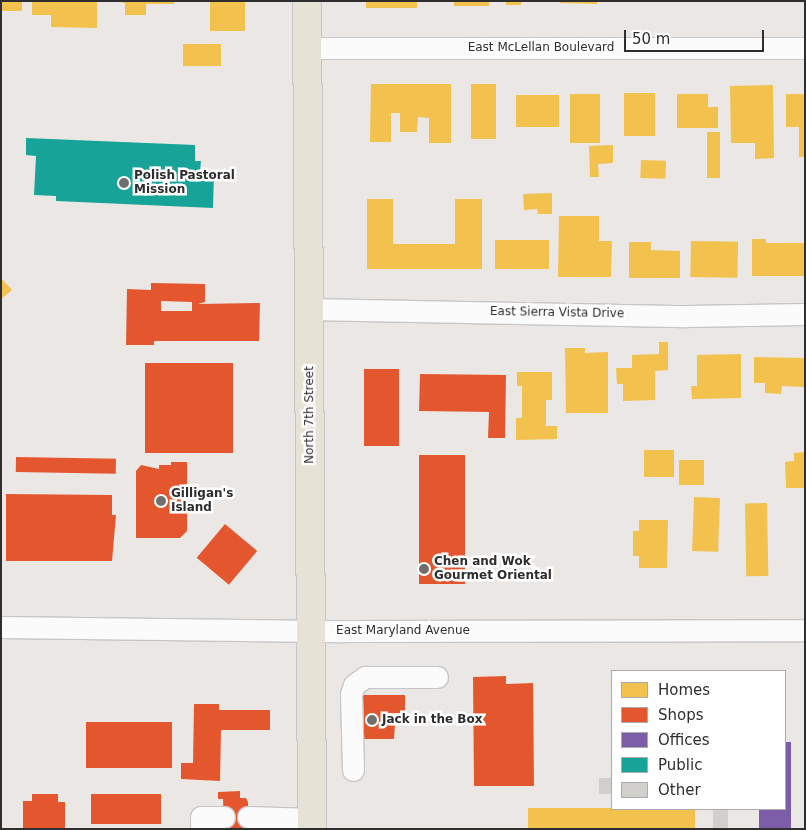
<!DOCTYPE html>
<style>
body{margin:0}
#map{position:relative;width:806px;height:830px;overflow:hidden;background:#ebe7e4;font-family:"DejaVu Sans",sans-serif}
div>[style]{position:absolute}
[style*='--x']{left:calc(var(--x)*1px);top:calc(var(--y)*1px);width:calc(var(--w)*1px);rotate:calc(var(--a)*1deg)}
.homes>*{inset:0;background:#f2c14e;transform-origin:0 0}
.shops>*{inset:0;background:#e4572e;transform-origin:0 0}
.offices>*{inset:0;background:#7b5ea7}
.public>*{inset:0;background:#17a398}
.building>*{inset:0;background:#d2d0cd;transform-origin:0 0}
.roads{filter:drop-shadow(1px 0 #c7c6c6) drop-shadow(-1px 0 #c7c6c6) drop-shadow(0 1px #c7c6c6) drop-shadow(0 -1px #c7c6c6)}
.minor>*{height:21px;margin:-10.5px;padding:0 10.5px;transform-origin:10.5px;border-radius:10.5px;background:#fcfbfb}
.major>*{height:28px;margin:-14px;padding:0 14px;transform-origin:14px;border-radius:14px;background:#e7e2d6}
.dots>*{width:14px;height:14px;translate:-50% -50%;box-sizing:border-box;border:2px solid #fff;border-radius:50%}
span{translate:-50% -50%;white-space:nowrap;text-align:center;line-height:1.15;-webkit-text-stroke:5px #fff;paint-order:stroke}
.street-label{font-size:12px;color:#2e2e2e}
.poi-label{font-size:12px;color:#2e2e2e;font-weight:700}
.left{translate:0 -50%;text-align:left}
.frame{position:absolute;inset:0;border:2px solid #2e2e2e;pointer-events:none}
.legend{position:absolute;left:611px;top:670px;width:175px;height:140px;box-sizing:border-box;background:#fff;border:1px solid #ababab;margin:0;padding:6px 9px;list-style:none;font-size:15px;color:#2e2e2e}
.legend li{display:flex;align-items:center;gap:10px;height:25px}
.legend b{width:25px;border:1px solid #ababab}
.scale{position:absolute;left:624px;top:30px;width:140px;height:22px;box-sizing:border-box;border:2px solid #2e2e2e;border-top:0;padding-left:6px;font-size:15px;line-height:18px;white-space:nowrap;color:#2e2e2e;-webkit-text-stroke:4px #fff;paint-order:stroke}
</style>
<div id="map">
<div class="homes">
<i style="left:1px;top:1px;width:21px;height:10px"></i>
<i style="clip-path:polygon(32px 1px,97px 1px,97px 28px,51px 27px,51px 15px,32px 15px)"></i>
<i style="clip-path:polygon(114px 1px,174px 1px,174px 4px,146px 4px,146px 15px,125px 15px,125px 3px)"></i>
<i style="left:210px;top:1px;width:35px;height:30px"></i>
<i style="left:366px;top:1px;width:51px;height:7px"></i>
<i style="left:454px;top:1px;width:35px;height:5px"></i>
<i style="left:506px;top:1px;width:15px;height:4px"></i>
<i style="clip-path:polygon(560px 1px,597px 1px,597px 4px,560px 3px)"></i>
<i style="left:183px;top:44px;width:38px;height:22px"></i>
<i style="clip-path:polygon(371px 84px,451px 84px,451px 143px,429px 143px,429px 118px,418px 117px,417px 132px,400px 132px,400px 113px,391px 113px,391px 142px,370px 142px)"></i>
<i style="left:471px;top:84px;width:25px;height:55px"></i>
<i style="clip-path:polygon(773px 85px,774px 158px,755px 159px,755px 143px,731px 143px,730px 86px)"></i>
<i style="left:624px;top:93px;width:31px;height:43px"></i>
<i style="left:570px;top:94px;width:30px;height:49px"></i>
<i style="clip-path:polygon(677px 94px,708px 94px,708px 107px,718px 107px,718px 128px,677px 128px)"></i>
<i style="clip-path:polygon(786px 94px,805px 94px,805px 157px,799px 157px,799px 127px,786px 127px)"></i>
<i style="left:516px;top:95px;width:43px;height:32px"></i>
<i style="left:707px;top:132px;width:13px;height:46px"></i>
<i style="clip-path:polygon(613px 145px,613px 163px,598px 164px,599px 177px,590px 177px,589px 146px)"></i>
<i style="left:641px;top:160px;width:25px;height:18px;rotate:2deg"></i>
<i style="clip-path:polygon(552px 193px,552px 214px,538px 214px,537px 209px,524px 210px,523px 194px)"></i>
<i style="clip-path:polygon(367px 199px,393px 199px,393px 244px,455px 244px,455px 199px,482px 199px,482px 269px,367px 269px)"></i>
<i style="clip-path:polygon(559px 216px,599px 216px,599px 241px,612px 241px,611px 277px,558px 277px)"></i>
<i style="clip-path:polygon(752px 239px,766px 239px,766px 243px,805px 243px,805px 276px,752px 276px)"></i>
<i style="left:495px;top:240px;width:54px;height:29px"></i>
<i style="left:691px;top:241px;width:47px;height:36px;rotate:1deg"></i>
<i style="clip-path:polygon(629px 242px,651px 242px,651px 250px,680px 251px,680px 278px,629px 278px)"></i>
<i style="clip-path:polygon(1px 278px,12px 290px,1px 299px)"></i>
<i style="clip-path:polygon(659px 342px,668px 342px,668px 370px,655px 371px,655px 400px,623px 401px,623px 384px,617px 384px,616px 368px,632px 368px,632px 355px,659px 354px)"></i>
<i style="clip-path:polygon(565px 348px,585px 348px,585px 353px,608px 352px,608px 413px,566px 413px)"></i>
<i style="clip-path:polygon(741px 354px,741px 398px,692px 399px,691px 386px,697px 386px,697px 355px)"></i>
<i style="clip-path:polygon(754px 357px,805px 358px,805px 387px,782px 386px,781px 394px,765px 393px,765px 383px,754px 383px)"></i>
<i style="clip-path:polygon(517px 372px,552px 372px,552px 400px,546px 400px,546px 426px,557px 426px,557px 439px,516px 440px,516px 418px,522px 418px,522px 386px,517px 386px)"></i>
<i style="left:674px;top:450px;width:27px;height:30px;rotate:90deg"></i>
<i style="clip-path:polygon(805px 452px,805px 488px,786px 488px,785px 462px,794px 461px,794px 453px)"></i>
<i style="left:679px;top:460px;width:25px;height:25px"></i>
<i style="left:694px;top:497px;width:26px;height:54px;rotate:2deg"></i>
<i style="left:767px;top:503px;width:73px;height:22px;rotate:89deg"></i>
<i style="clip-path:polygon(639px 520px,668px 520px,667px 568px,639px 568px,639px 556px,633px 556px,633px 531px,639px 531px)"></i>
<i style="left:528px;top:808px;width:167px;height:21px"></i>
</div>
<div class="shops">
<i style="clip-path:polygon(evenodd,151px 283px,205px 284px,205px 302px,198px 304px,260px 303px,259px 341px,154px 341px,154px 345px,126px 345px,127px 289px,151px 290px,151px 283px,161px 301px,192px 302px,192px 311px,161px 311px,161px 301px)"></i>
<i style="left:145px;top:363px;width:88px;height:90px"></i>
<i style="left:364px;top:369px;width:35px;height:77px"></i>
<i style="clip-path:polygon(420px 374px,506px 375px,505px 438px,488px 438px,489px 412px,419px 411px)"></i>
<i style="left:419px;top:455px;width:46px;height:129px"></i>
<i style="left:16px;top:457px;width:100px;height:15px;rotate:1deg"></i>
<i style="clip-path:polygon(171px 462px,187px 462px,187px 531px,180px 538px,136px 538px,136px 471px,141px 465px,159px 469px,159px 465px,171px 465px)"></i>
<i style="clip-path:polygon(6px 494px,112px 495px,112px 515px,116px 515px,112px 561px,6px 561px)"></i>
<i style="left:225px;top:524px;width:42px;height:44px;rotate:40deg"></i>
<i style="clip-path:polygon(506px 676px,506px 684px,533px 683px,534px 786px,474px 786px,473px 677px)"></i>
<i style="clip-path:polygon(358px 695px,405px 695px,405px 713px,385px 713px,385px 724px,395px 724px,394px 739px,358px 739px)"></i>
<i style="clip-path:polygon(194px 704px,219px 704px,219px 710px,270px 710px,270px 730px,221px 730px,220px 781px,181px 779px,181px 763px,193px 763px)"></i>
<i style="left:86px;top:722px;width:86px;height:46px"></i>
<i style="clip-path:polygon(240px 791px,240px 798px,246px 798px,248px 802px,248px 829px,224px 829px,223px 799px,218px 799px,218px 792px)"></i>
<i style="clip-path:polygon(32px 794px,58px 794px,58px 802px,65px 802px,65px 829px,23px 829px,23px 801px,32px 801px)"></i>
<i style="left:91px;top:794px;width:70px;height:30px"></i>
</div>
<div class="offices">
<i style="clip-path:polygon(785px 742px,791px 742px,791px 829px,759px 829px,759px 809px,785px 809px)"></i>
</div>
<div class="public">
<i style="clip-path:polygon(26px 138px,195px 145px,195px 161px,201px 161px,200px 171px,214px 171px,213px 208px,56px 201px,56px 196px,34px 195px,36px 156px,26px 155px)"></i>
</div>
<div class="building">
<i style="left:599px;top:778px;width:13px;height:16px"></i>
<i style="left:713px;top:809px;width:15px;height:20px"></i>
</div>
<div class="roads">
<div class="minor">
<i style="--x:307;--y:48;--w:498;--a:0"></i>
<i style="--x:309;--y:309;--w:378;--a:1.1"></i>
<i style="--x:687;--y:316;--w:118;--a:-1"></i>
<i style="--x:1;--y:627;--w:343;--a:0.7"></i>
<i style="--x:344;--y:631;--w:461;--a:-0.1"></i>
<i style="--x:353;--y:770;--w:76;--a:-91.5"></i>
<i style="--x:351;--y:694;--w:9;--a:-72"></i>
<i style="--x:354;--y:685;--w:14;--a:-36"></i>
<i style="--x:365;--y:677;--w:72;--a:0"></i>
<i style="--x:248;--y:817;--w:64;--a:1.8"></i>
<i style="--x:201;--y:829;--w:12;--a:-90"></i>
<i style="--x:201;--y:817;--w:23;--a:0"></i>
</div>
<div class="major">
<i style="--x:307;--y:1;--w:828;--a:89.65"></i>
</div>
</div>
<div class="dots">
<i style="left:124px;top:183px;background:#706f6e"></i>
<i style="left:161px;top:501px;background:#706f6e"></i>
<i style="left:424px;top:569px;background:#706f6e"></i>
<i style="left:372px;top:720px;background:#706f6e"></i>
</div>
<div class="street-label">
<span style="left:541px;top:48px">East McLellan Boulevard</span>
<span style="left:557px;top:313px;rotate:1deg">East Sierra Vista Drive</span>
<span style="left:310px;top:415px;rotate:-90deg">North 7th Street</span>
<span style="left:403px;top:631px">East Maryland Avenue</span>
</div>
<div class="poi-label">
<span class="left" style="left:134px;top:183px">Polish Pastoral<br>Mission</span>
<span class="left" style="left:171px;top:501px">Gilligan's<br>Island</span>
<span class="left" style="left:434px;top:569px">Chen and Wok<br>Gourmet Oriental</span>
<span class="left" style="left:382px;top:720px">Jack in the Box</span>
</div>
<div class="frame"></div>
<ul class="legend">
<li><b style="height:14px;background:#f2c14e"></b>Homes</li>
<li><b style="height:14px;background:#e4572e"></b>Shops</li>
<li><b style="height:14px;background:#7b5ea7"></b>Offices</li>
<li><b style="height:14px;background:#17a398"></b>Public</li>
<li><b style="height:14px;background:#d2d0cd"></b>Other</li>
</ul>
<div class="scale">50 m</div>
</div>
